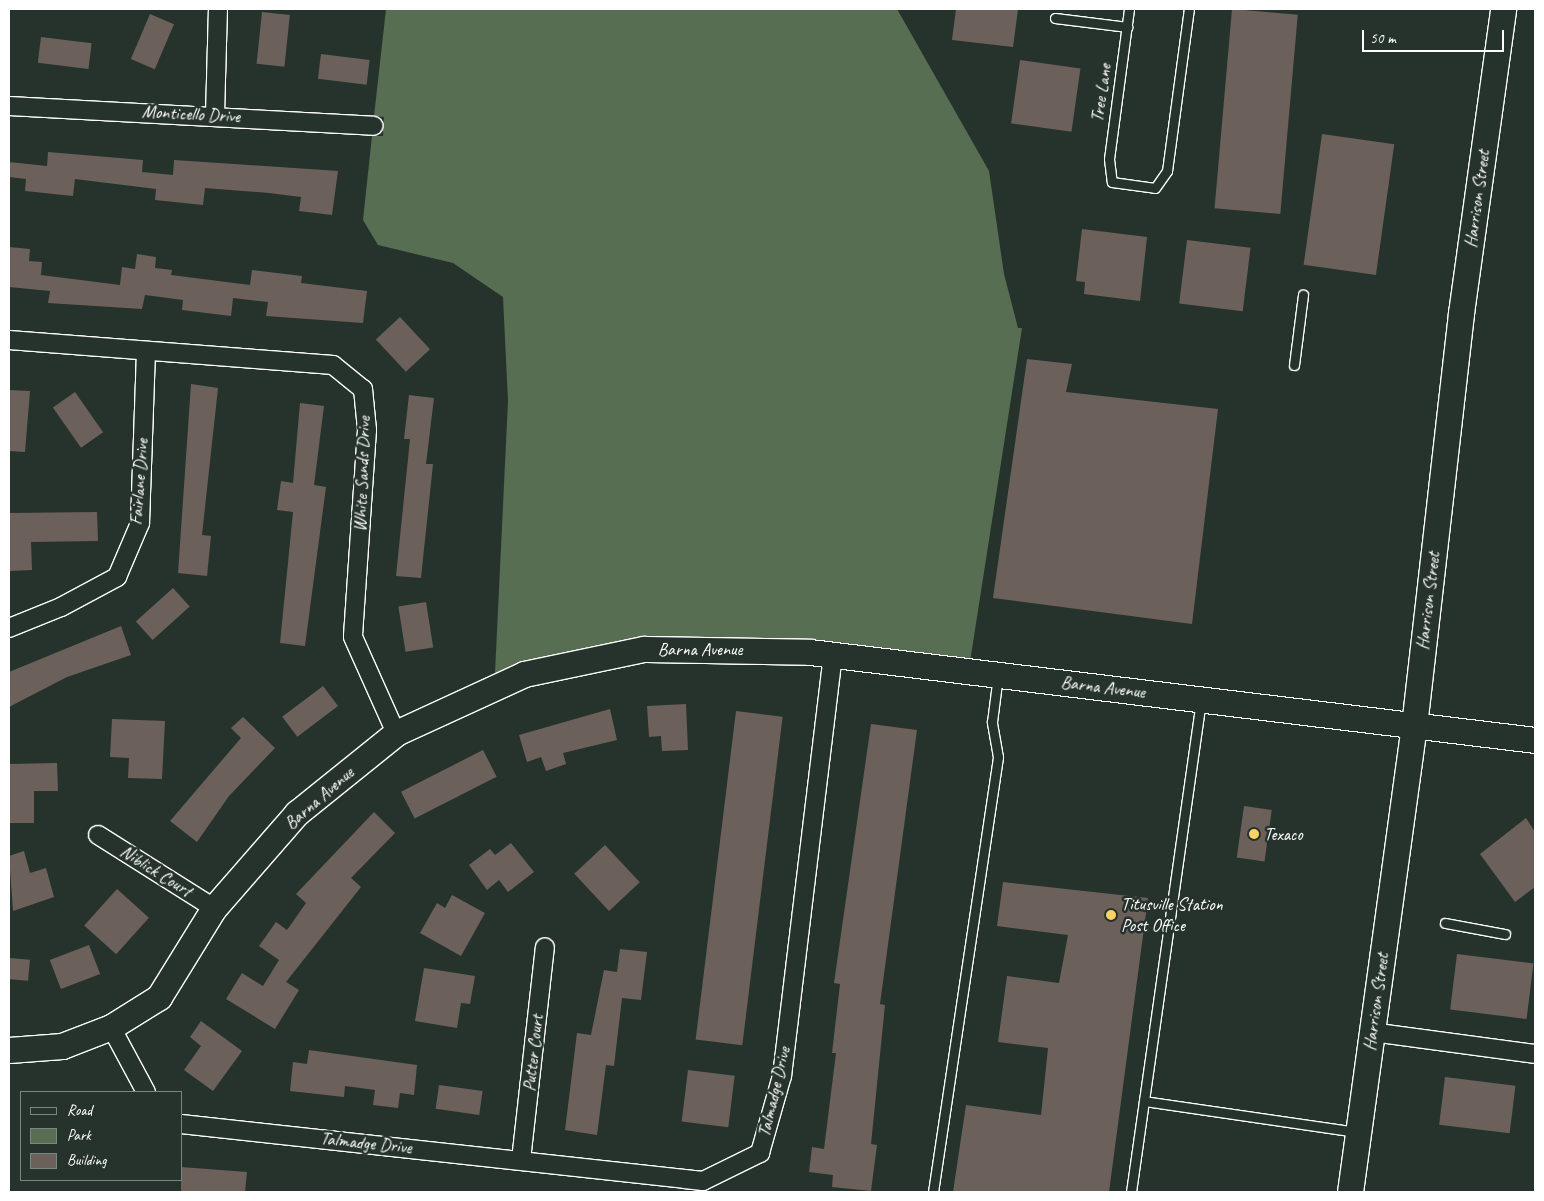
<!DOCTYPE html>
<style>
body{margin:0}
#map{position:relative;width:1544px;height:1201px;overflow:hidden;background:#26332d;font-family:Caveat,sans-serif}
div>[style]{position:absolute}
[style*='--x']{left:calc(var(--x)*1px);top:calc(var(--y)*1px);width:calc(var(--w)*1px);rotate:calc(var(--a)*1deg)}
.green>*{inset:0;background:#586e52}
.building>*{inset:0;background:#6c605a;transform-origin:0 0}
.roads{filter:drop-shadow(1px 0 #fff) drop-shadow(-1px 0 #fff) drop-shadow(0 1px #fff) drop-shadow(0 -1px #fff)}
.lane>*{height:9px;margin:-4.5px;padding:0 4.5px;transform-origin:4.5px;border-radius:4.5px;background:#26332d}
.street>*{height:18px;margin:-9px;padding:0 9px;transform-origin:9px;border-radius:9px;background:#26332d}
.secondary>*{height:25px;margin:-12.5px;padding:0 12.5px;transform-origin:12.5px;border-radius:12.5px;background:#26332d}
.dots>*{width:14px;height:14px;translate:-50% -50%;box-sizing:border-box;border:2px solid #26332d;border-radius:50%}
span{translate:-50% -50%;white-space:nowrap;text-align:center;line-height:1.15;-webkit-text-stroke:5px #26332d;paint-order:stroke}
.street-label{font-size:18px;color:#fff}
.poi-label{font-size:18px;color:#fff}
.left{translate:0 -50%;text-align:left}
.frame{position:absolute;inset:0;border:10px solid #fff;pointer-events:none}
.legend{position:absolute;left:20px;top:1091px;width:162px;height:90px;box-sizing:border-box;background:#26332d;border:1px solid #7d8581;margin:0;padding:6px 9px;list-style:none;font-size:15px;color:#fff}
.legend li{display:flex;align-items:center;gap:10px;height:25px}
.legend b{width:25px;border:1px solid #7d8581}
.scale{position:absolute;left:1362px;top:30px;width:142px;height:22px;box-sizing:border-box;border:2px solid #fff;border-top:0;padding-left:6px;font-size:15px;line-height:18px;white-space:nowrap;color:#fff;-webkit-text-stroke:4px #26332d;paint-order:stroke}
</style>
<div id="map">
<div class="green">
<i style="clip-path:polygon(386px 9px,897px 9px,989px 171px,1004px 274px,1018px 328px,1022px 328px,970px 662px,810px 643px,698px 637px,644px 639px,495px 673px,508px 401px,503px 297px,453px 263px,378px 245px,363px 220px,372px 136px,383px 136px,384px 117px,374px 116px)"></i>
</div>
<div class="building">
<i style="clip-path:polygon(956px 9px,1018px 9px,1013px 47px,952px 40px)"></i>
<i style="left:1232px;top:9px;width:66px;height:200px;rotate:5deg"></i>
<i style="left:262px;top:12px;width:28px;height:52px;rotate:6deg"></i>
<i style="left:150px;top:14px;width:26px;height:49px;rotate:23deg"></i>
<i style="left:41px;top:37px;width:51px;height:26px;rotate:7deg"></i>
<i style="left:321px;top:54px;width:49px;height:25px;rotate:7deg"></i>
<i style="left:1020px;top:60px;width:61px;height:64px;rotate:8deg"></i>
<i style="left:1322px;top:134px;width:73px;height:132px;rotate:8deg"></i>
<i style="clip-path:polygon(48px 152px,143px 160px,142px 172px,173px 175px,174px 160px,338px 171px,332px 215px,299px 211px,301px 197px,269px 193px,205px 188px,203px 205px,155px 200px,156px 189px,75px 179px,73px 196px,25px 191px,26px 179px,9px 177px,9px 162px,47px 166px)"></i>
<i style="clip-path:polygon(1082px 229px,1147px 237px,1140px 301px,1084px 294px,1085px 282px,1076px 281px)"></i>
<i style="left:1187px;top:240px;width:64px;height:64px;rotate:7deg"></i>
<i style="clip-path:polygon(9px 247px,30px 249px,29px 261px,42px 262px,41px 275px,120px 285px,122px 267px,135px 269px,137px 254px,156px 257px,155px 268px,172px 270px,171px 275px,250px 285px,252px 270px,302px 276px,301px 283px,367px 291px,363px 323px,266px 316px,268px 302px,233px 298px,231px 316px,182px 310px,183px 300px,145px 295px,142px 309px,48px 303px,50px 291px,9px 287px)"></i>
<i style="left:400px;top:317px;width:44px;height:33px;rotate:47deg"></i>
<i style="clip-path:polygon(1027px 359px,1072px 364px,1066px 392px,1218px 409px,1192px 624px,993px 598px)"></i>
<i style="clip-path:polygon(191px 384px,218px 388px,202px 535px,211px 536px,207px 576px,178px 573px)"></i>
<i style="clip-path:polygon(9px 390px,30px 391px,25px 452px,9px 451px)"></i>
<i style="left:75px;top:392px;width:49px;height:27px;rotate:55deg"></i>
<i style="clip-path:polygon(409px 395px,434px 398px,426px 464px,433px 464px,421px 578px,396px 576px,410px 439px,404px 439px)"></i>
<i style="clip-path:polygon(300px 403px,324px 406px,314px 485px,326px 487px,305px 646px,280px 643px,293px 512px,277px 510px,281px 481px,293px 483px)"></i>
<i style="clip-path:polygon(97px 512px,98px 541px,31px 542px,32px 570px,9px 571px,9px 513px)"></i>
<i style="left:173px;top:588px;width:25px;height:50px;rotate:48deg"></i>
<i style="left:426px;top:602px;width:46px;height:28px;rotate:81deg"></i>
<i style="clip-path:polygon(121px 626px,131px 655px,67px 677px,9px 707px,9px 672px)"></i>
<i style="left:323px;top:686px;width:25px;height:51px;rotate:53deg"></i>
<i style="clip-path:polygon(686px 704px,688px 750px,662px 751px,661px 736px,649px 737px,647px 706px)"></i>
<i style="clip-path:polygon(610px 709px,617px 740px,563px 753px,566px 764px,546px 771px,541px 757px,527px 762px,519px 735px)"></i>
<i style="left:736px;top:711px;width:47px;height:331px;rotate:7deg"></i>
<i style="clip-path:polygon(243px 717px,275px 748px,229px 796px,197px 842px,170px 821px,241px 738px,231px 728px)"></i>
<i style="clip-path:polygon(112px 719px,165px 721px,162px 779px,128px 778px,129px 758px,110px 757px)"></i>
<i style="clip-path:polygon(871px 724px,917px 730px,880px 1004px,885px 1005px,871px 1144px,877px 1145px,871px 1191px,832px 1187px,833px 1175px,809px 1172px,812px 1147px,824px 1149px,836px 1053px,832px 1053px,840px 984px,834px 983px)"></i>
<i style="left:483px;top:750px;width:30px;height:92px;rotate:63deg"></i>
<i style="clip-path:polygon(57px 763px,58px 791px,34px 791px,34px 823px,9px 823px,9px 764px)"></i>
<i style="left:1244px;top:806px;width:28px;height:52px;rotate:8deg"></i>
<i style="clip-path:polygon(374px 812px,395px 833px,351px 878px,361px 887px,286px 982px,299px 990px,275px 1029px,226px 999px,242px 973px,263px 986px,279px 960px,259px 946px,276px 922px,287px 930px,306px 903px,296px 894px)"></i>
<i style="clip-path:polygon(1526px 818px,1535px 832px,1535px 887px,1515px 902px,1480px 854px)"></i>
<i style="clip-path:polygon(511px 843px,534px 872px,508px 892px,499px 880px,487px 890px,469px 865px,490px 849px,495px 855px)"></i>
<i style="left:605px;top:845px;width:51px;height:42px;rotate:47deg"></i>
<i style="clip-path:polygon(24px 851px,30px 873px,46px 868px,54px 897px,13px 911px,9px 856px)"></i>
<i style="clip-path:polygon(1003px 882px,1148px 898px,1109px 1192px,953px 1192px,966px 1105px,1041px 1115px,1048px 1048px,998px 1042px,1007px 976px,1059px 983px,1068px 935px,997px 926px)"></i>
<i style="left:117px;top:889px;width:43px;height:49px;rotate:42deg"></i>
<i style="clip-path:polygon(452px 895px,485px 913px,461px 956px,420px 933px,437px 903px,445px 908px)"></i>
<i style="left:89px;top:945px;width:31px;height:42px;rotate:69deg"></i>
<i style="clip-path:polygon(620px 949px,647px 952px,641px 1000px,622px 998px,614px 1066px,606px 1065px,597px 1135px,565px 1130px,577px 1033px,591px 1035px,604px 970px,617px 972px)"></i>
<i style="left:1457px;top:954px;width:77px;height:56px;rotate:7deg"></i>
<i style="left:9px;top:958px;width:21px;height:21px;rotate:5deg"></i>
<i style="clip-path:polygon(424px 968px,475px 976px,470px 1004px,461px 1003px,457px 1028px,415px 1021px)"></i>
<i style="clip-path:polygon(201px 1021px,242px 1051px,213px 1091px,184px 1070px,201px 1046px,190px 1037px)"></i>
<i style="clip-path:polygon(309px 1050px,417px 1065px,414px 1095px,400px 1093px,398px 1108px,373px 1105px,375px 1090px,345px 1086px,344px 1097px,290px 1091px,293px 1062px,307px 1064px)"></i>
<i style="left:688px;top:1070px;width:47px;height:52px;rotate:7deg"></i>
<i style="left:1445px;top:1077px;width:71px;height:48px;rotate:7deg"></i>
<i style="left:439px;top:1085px;width:44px;height:24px;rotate:8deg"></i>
<i style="clip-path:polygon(181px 1167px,247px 1172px,245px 1192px,181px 1192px)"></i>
</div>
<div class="roads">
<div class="lane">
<i style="--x:1129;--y:9;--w:151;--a:97.6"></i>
<i style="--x:1109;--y:159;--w:23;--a:83"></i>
<i style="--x:1112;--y:182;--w:43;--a:7.9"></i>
<i style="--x:1155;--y:188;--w:21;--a:-55"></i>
<i style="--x:1167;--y:171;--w:163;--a:-82.3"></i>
<i style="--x:1055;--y:18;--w:73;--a:7.1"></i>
<i style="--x:1294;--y:365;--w:71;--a:-82.7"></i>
<i style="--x:1445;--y:923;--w:61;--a:10.4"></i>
<i style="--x:1144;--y:1101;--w:214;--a:8.3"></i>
<i style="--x:933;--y:1192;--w:440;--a:-81.5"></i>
<i style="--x:998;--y:757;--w:36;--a:-100"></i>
<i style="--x:992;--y:722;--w:47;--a:-82.7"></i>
<i style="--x:1131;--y:1192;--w:496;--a:-81.9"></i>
</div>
<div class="street">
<i style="--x:9;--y:106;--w:365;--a:3.1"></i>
<i style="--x:215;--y:115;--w:106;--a:-88.4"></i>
<i style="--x:9;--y:340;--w:325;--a:4.4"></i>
<i style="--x:333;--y:365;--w:38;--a:39"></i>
<i style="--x:363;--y:389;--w:41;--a:84.4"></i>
<i style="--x:367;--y:430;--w:207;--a:93.9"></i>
<i style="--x:353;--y:637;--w:105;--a:65.9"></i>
<i style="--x:9;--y:628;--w:56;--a:-22"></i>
<i style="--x:61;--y:607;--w:64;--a:-28.2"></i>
<i style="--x:117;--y:577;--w:59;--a:-66.9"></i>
<i style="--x:140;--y:523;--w:170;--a:-88"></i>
<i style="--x:98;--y:835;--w:137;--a:32.2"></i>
<i style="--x:111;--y:1027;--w:74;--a:61.7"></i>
<i style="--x:1372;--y:1032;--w:164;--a:7.7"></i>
<i style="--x:181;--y:1124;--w:525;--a:6.23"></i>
<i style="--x:703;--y:1181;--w:64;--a:-26.2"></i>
<i style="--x:760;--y:1153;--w:80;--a:-74.1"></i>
<i style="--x:782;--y:1076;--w:423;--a:-83.1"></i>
<i style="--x:521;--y:1160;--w:214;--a:-83.6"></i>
</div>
<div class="secondary">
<i style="--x:9;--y:1050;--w:53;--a:-4.3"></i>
<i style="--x:62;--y:1046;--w:53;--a:-21.2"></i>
<i style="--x:111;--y:1027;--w:57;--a:-32"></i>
<i style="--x:159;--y:997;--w:105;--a:-58.3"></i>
<i style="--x:214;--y:908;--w:126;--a:-48.9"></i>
<i style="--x:297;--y:813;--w:127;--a:-38.9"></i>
<i style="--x:396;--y:733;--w:141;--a:-24.7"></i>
<i style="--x:524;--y:674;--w:123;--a:-11.8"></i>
<i style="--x:644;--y:649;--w:166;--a:1"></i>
<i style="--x:810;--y:652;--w:730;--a:6.92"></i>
<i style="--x:1350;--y:1192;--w:470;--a:-82.2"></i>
<i style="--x:1414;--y:726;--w:416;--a:-83.5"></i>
<i style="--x:1461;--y:313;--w:307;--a:-82.1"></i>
</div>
</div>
<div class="dots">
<i style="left:1254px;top:834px;background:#ffd166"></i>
<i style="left:1111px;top:915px;background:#ffd166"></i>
</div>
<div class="street-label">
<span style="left:1101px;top:93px;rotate:-82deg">Tree Lane</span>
<span style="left:191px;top:114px;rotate:3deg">Monticello Drive</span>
<span style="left:1477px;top:199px;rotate:-82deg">Harrison Street</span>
<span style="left:362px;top:474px;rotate:-88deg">White Sands Drive</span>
<span style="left:139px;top:482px;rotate:-86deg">Fairlane Drive</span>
<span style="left:1428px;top:601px;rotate:-83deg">Harrison Street</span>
<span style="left:700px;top:649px">Barna Avenue</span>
<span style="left:1103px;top:687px;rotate:7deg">Barna Avenue</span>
<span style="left:319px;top:798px;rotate:-41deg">Barna Avenue</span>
<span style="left:156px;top:871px;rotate:32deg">Niblick Court</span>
<span style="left:1376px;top:1002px;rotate:-82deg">Harrison Street</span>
<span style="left:533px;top:1053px;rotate:-84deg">Putter Court</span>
<span style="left:774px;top:1092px;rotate:-77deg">Talmadge Drive</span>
<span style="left:366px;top:1143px;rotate:6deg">Talmadge Drive</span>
</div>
<div class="poi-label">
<span class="left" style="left:1264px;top:834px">Texaco</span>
<span class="left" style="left:1121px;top:915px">Titusville Station<br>Post Office</span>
</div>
<div class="frame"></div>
<ul class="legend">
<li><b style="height:6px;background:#26332d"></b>Road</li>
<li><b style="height:14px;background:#586e52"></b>Park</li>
<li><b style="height:14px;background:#6c605a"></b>Building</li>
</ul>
<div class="scale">50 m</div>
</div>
